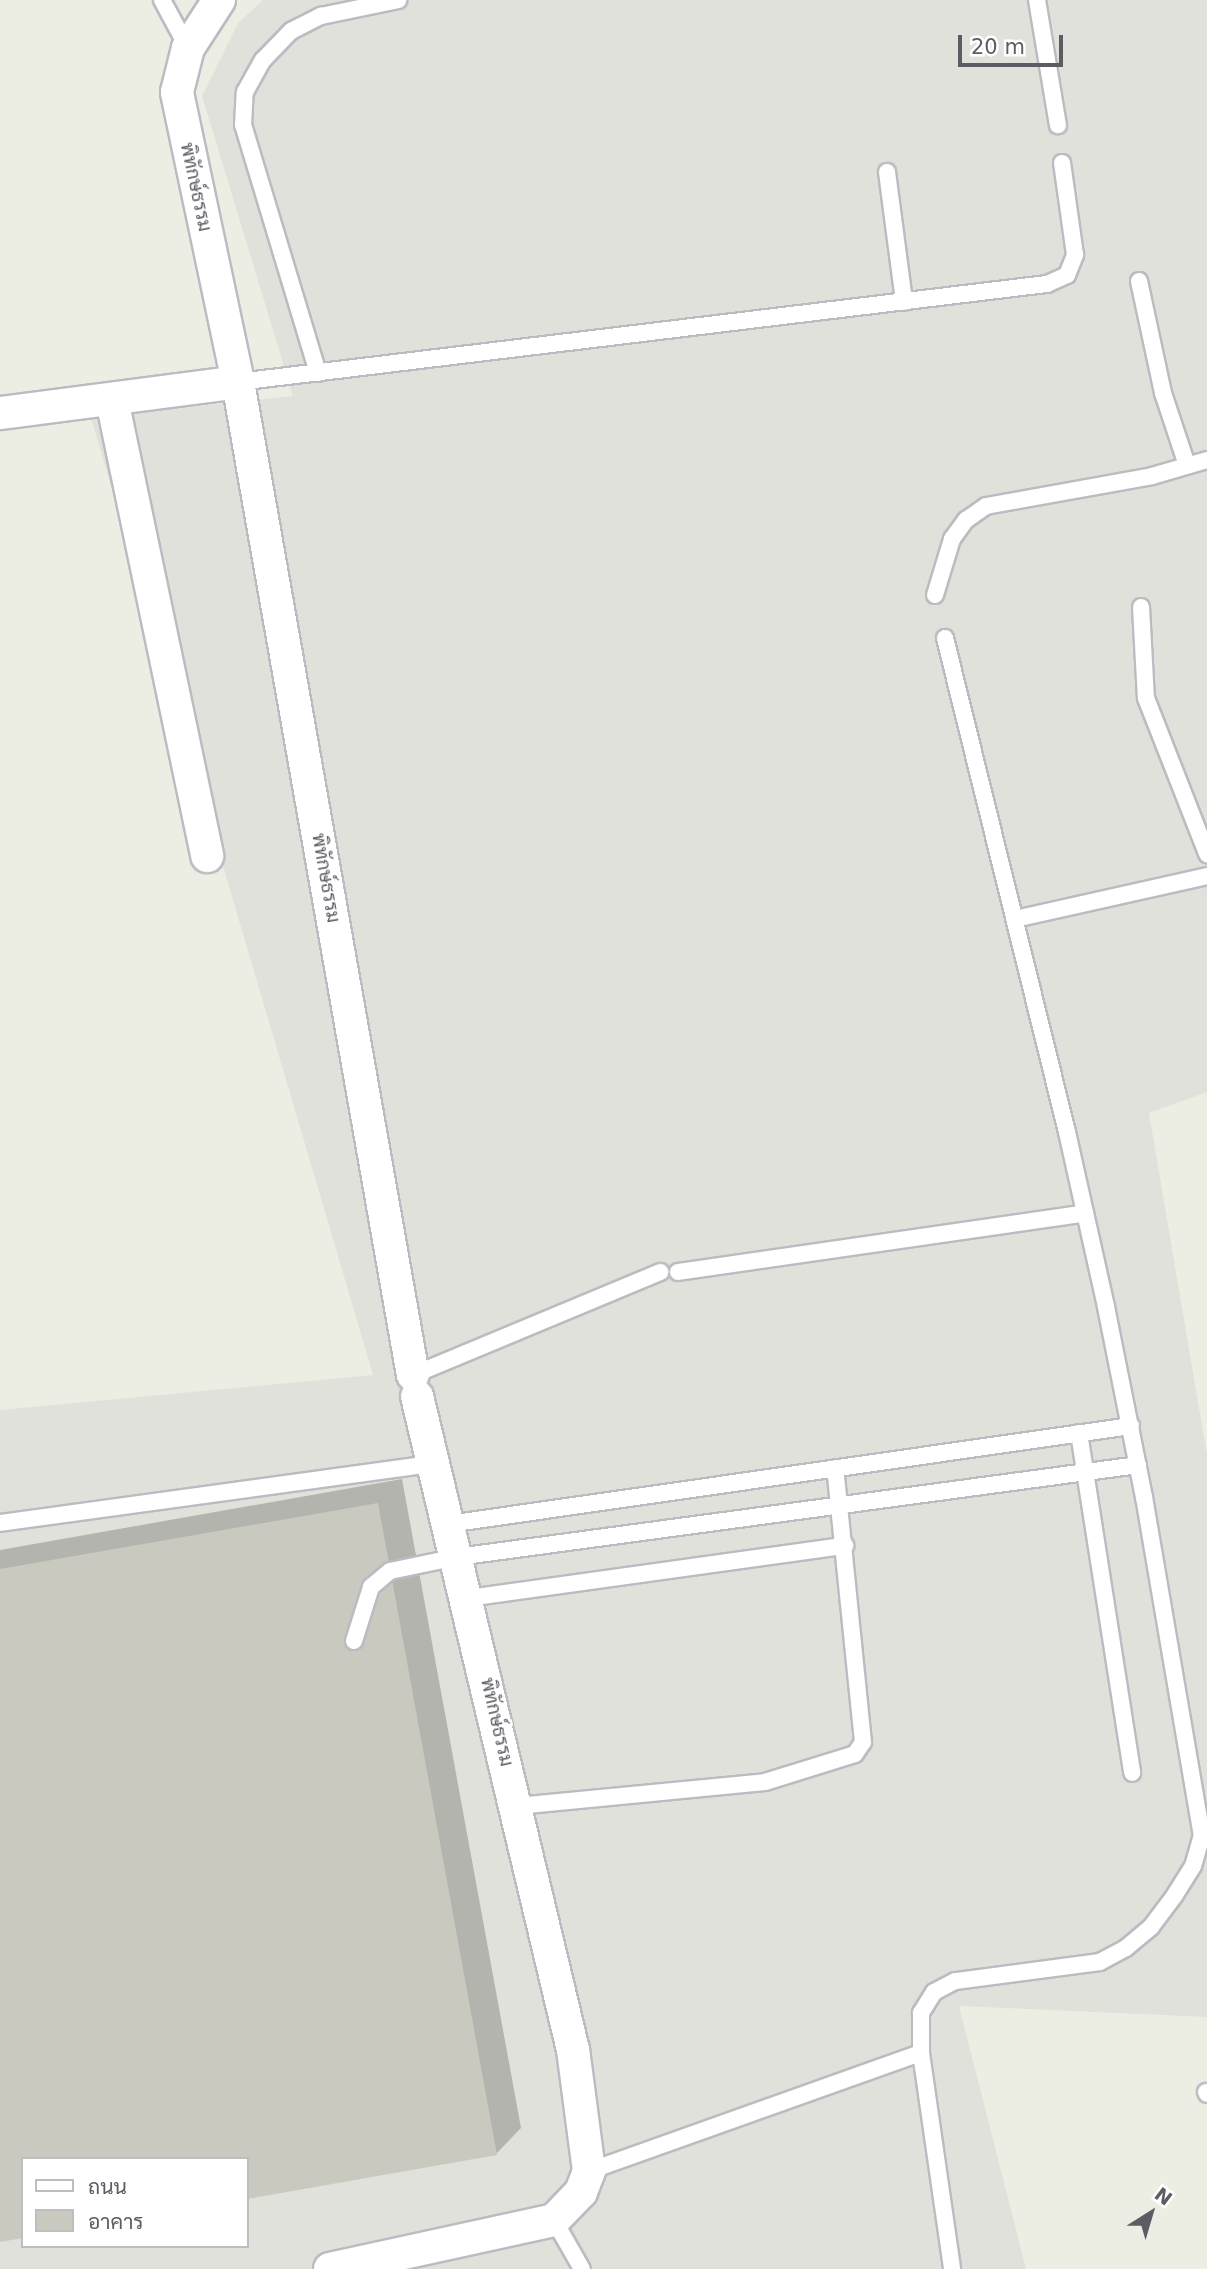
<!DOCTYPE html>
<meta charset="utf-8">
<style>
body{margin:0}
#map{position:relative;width:1207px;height:2269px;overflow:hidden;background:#eceee3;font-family:"DejaVu Sans",Sarabun,sans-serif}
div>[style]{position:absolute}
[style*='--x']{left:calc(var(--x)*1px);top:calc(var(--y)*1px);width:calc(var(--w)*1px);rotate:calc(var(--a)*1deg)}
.industrial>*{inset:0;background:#e1e1db}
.shadow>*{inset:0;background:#0003}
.building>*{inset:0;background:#c9c9c0}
.roads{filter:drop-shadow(2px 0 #bbbbc2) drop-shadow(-2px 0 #bbbbc2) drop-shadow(0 2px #bbbbc2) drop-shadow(0 -2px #bbbbc2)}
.lane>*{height:16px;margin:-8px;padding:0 8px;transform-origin:8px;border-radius:8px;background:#fff}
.street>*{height:32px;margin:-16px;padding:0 16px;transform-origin:16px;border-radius:16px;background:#fff}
span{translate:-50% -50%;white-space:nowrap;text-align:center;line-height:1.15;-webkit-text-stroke:5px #fff;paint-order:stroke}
.street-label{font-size:19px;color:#5c5c64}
.legend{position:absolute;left:21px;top:2157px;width:228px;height:91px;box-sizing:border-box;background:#fff;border:2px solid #bebec1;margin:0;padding:9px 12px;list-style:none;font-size:21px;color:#5c5c64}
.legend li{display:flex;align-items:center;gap:14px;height:35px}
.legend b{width:35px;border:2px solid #bebec1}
.north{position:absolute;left:1116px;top:2178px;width:70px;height:70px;-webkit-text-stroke:5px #fff;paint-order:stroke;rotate:37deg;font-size:19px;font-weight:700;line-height:28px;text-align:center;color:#5c5c64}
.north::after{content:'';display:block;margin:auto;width:24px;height:32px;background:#5c5c64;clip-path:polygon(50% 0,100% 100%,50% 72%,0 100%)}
.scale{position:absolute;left:958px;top:35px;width:105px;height:32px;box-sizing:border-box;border:4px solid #5c5c64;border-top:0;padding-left:9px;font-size:21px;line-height:24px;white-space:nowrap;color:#5c5c64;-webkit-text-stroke:5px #fff;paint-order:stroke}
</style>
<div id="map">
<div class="industrial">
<i style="clip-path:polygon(evenodd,263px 0,1207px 0,1207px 1092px,1149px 1113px,1207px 1455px,1207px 2017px,959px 2006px,1026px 2269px,0 2269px,0 1410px,373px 1375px,91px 418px,293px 396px,202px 96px,238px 23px,263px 0,23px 2159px,247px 2159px,247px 2246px,23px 2246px,23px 2159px)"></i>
</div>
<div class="shadow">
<i style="clip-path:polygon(402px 1479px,521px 2128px,497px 2153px,247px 2197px,247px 2159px,23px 2159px,0 2240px,0 1550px)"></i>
</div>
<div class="building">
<i style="clip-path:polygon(378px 1503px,497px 2155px,247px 2199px,247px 2159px,23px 2159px,23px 2238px,0 2242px,0 1569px)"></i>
</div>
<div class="roads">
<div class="lane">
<i style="--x:162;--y:0;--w:55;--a:61.6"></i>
<i style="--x:1037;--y:0;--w:127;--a:80.5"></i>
<i style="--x:887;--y:172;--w:131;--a:82.5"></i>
<i style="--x:1139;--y:281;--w:115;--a:77.9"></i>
<i style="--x:1163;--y:393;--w:76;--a:71.6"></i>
<i style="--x:318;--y:373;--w:259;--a:-106.8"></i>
<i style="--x:243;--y:125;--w:33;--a:-87"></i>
<i style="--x:245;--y:92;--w:37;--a:-61"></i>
<i style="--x:263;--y:60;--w:40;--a:-46"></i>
<i style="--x:291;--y:31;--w:34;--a:-27"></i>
<i style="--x:321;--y:16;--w:79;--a:-11.7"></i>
<i style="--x:238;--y:382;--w:815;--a:-6.91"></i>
<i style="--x:1047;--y:284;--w:22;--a:-24"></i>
<i style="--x:1067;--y:275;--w:22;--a:-68"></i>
<i style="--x:1075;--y:255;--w:93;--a:-98"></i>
<i style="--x:935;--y:595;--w:59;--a:-73.1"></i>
<i style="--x:952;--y:539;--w:24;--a:-54"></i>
<i style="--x:966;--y:520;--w:24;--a:-35"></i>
<i style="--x:986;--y:506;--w:169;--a:-10.2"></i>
<i style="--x:1152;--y:476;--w:57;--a:-16.2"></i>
<i style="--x:1141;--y:607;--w:91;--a:86.9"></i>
<i style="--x:1146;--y:698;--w:168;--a:68.6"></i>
<i style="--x:945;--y:638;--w:509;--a:76.13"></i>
<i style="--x:1067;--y:1132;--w:179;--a:77.4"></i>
<i style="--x:1106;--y:1307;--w:194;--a:78.7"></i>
<i style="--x:1144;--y:1497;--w:343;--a:80.3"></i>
<i style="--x:1202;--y:1835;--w:32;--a:106"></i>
<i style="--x:1193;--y:1866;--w:34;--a:122"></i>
<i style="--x:1175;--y:1895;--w:40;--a:127"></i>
<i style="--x:1151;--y:1927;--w:33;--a:140"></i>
<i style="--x:1126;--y:1948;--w:30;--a:152"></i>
<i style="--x:1100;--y:1962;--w:146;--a:172.5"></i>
<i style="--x:955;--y:1981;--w:24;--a:152"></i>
<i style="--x:934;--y:1992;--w:25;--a:122"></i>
<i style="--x:921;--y:2013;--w:40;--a:90"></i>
<i style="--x:921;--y:2053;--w:218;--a:81.8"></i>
<i style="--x:1015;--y:919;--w:197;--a:-12.6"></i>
<i style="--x:678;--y:1272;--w:411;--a:-8.2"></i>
<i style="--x:413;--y:1375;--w:268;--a:-22.6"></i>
<i style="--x:1079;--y:1433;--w:344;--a:81.1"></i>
<i style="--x:0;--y:1523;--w:436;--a:-7.8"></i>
<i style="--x:448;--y:1524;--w:690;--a:-8.17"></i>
<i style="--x:468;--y:1598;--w:381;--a:-7.9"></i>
<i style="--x:354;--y:1641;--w:57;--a:-72.5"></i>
<i style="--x:371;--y:1587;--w:25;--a:-40"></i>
<i style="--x:390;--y:1571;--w:68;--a:-11.8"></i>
<i style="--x:457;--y:1557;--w:687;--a:-7.69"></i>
<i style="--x:517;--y:1806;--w:249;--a:-5.5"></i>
<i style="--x:765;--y:1782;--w:94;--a:-17.3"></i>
<i style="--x:855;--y:1754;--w:14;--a:-56"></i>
<i style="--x:863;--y:1742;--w:275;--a:-95.8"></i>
<i style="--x:1206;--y:2092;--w:2;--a:63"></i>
<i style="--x:589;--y:2171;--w:352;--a:-19.6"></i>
<i style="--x:554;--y:2220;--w:56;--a:60.3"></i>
</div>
<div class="street">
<i style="--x:238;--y:382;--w:1008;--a:80.01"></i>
<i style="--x:112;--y:400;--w:466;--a:78.2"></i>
<i style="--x:0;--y:413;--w:240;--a:-7.4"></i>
<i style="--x:238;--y:382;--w:296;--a:-101.9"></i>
<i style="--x:177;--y:92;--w:45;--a:-76"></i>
<i style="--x:188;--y:48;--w:57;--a:-57.1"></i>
<i style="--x:330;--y:2269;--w:229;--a:-12.3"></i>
<i style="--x:554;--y:2220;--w:39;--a:-46"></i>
<i style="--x:581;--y:2192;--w:22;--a:-69"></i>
<i style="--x:589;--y:2171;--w:122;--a:-97.5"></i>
<i style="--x:573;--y:2050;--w:672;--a:-103.42"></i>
</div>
</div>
<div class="street-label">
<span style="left:196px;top:187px;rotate:78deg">พิทักษ์ธรรม</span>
<span style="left:326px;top:878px;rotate:80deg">พิทักษ์ธรรม</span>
<span style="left:497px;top:1722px;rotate:77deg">พิทักษ์ธรรม</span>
</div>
<ul class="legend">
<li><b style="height:9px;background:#fff"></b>ถนน</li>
<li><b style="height:19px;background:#c9c9c0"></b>อาคาร</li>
</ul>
<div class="north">N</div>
<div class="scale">20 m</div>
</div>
